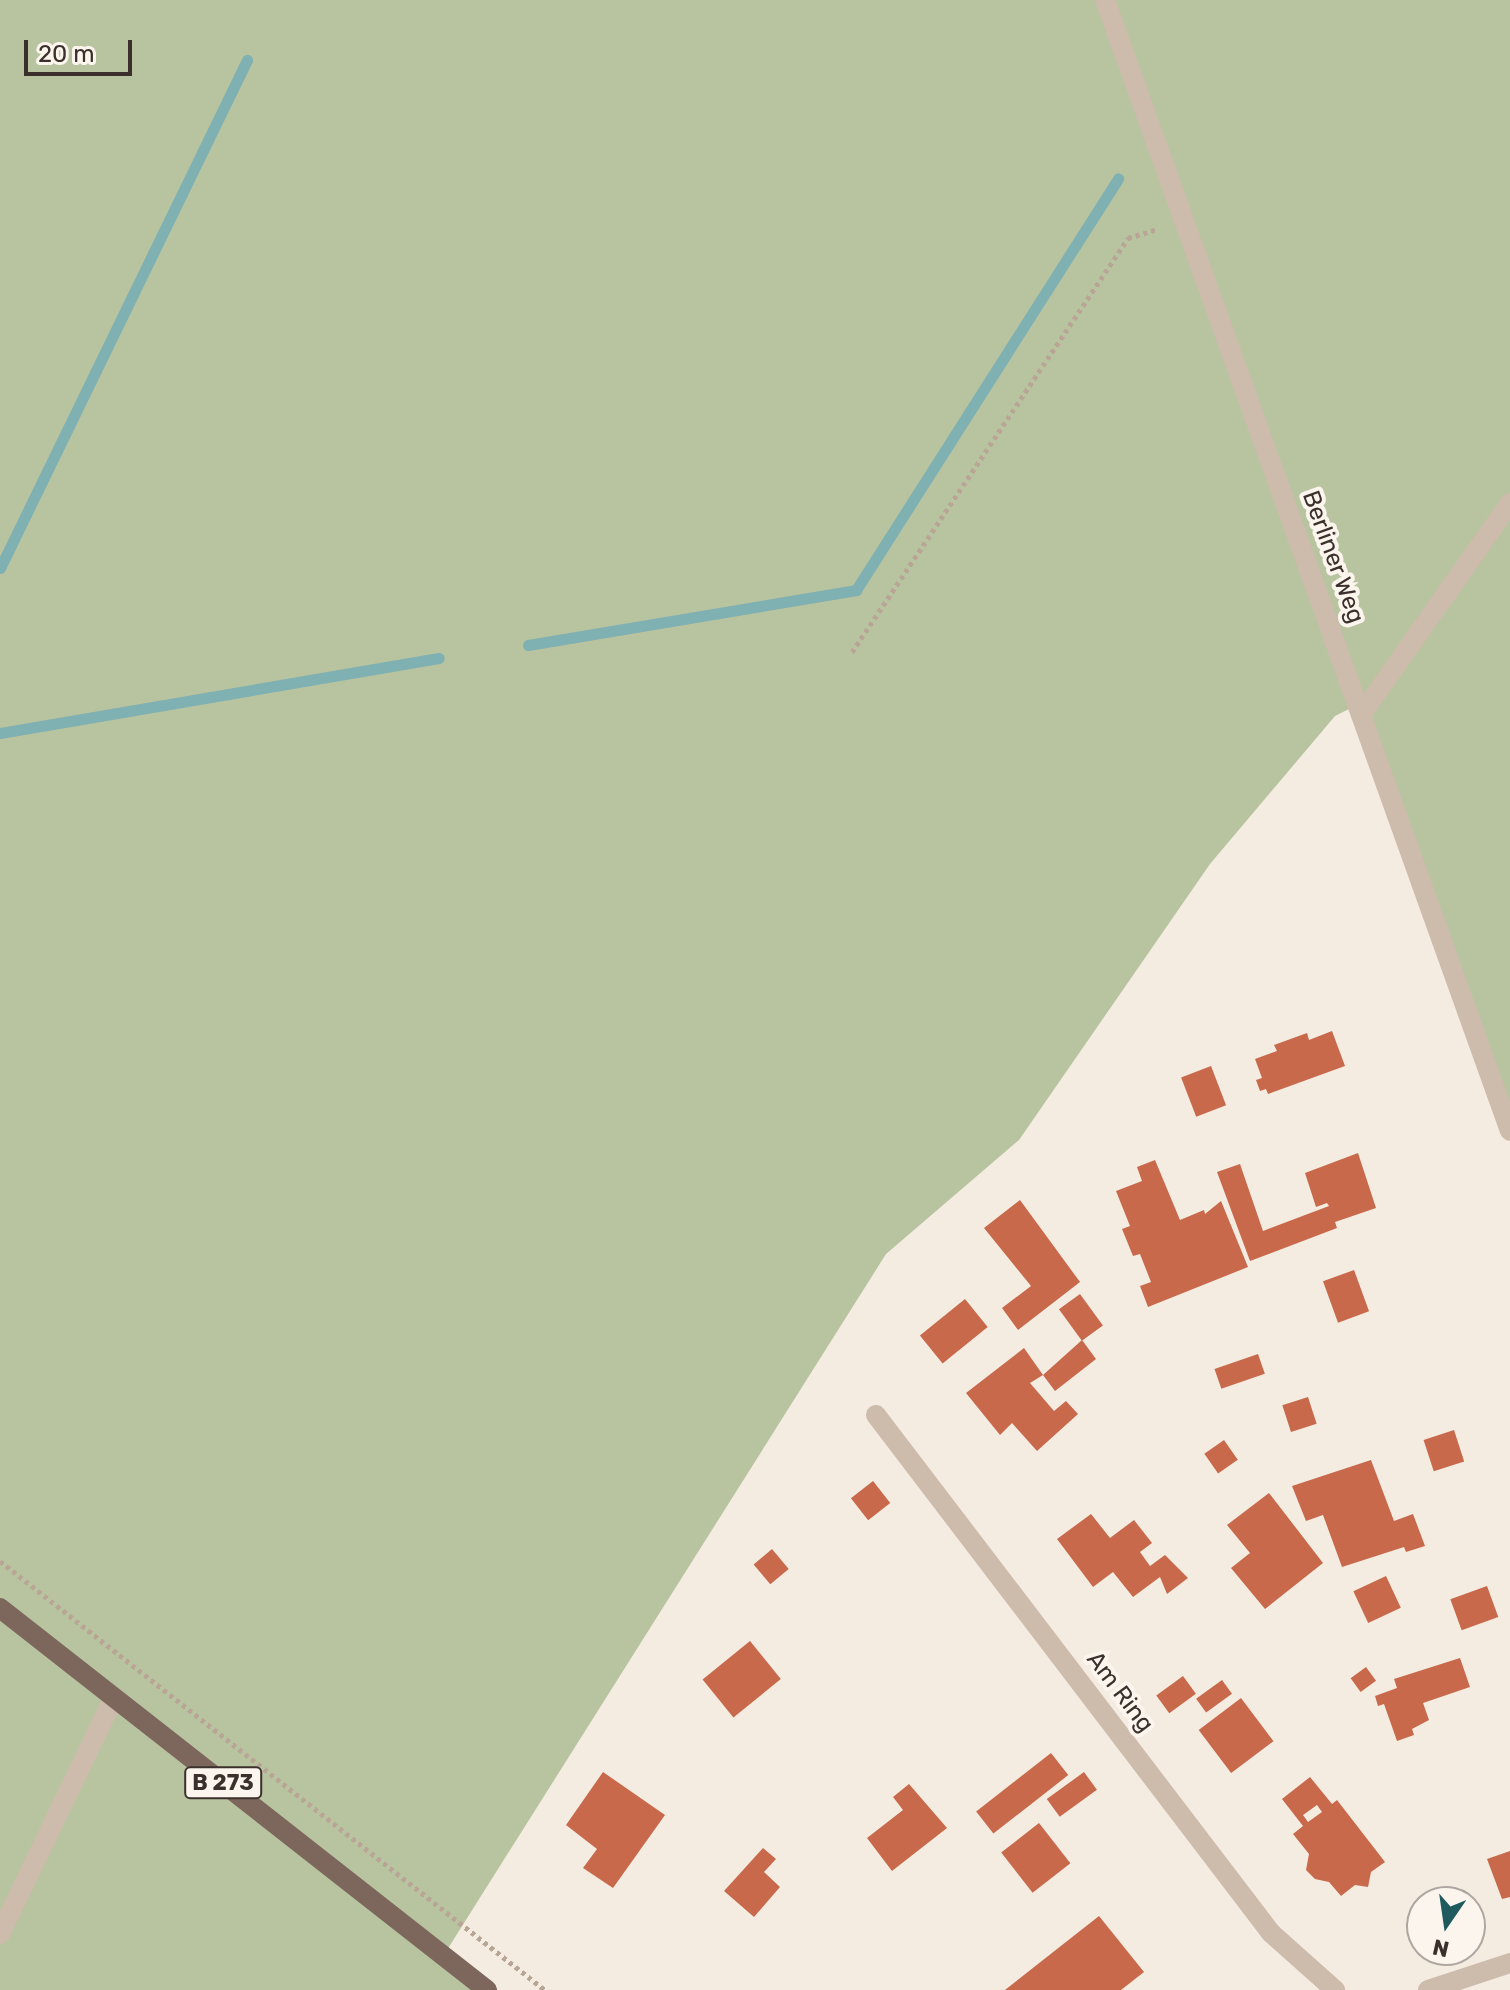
<!DOCTYPE html>
<style>
body{margin:0}
#map{position:relative;width:1510px;height:1990px;overflow:hidden;background:#f4ebe1;font-family:Rubik,sans-serif}
div>[style]{position:absolute}
[style*='--x']{left:calc(var(--x)*1px);top:calc(var(--y)*1px);width:calc(var(--w)*1px);rotate:calc(var(--a)*1deg)}
.green>*{inset:0;background:#b8c4a0}
.stream>*{height:11px;margin:-5.5px;padding:0 5.5px;transform-origin:5.5px;border-radius:5.5px;background:#7fb0b2}
.building>*{inset:0;background:#c8694b;transform-origin:0 0}
.path>*{height:5px;margin-top:-2.5px;transform-origin:0;background:repeating-linear-gradient(90deg,#b9a596 0 4px,transparent 0 8px)}
.service>*{height:20px;margin:-10px;padding:0 10px;transform-origin:10px;border-radius:10px;background:#cdbbac}
.minor>*{height:20px;margin:-10px;padding:0 10px;transform-origin:10px;border-radius:10px;background:#cdbbac}
.primary>*{height:20px;margin:-10px;padding:0 10px;transform-origin:10px;border-radius:10px;background:#7d675c}
span{translate:-50% -50%;white-space:nowrap;text-align:center;line-height:1.15;-webkit-text-stroke:8px #fbf5ee;paint-order:stroke}
.shield-label span{padding:2px 6px;background:#fbf5ee;border:2px solid;border-radius:6px;-webkit-text-stroke-width:0}
.shield-label{font-size:22px;color:#3b302b;font-weight:700}
.street-label{font-size:24px;color:#3b302b}
.north{position:absolute;left:1406px;top:1886px;width:80px;height:80px;box-sizing:border-box;background:#fbf5ee;border:2px solid #aea6a0;border-radius:50%;rotate:193deg;font-size:22px;font-weight:700;line-height:32px;text-align:center;color:#3b302b}
.north::after{content:'';display:block;margin:auto;width:28px;height:36px;background:#1f5a5e;clip-path:polygon(50% 0,100% 100%,50% 72%,0 100%)}
.scale{position:absolute;left:24px;top:40px;width:108px;height:36px;box-sizing:border-box;border:4px solid #3b302b;border-top:0;padding-left:10px;font-size:24px;line-height:28px;white-space:nowrap;color:#3b302b;-webkit-text-stroke:6px #fbf5ee;paint-order:stroke}
</style>
<div id="map">
<div class="green">
<i style="clip-path:polygon(0 0,1510px 0,1510px 1120px,1353px 707px,1335px 716px,1210px 864px,1019px 1140px,886px 1254px,447px 1950px,471px 1990px,0 1990px)"></i>
</div>
<div class="stream">
<i style="--x:0;--y:568;--w:565;--a:-64.07"></i>
<i style="--x:528;--y:645;--w:333;--a:-9.5"></i>
<i style="--x:856;--y:590;--w:488;--a:-57.5"></i>
<i style="--x:0;--y:733;--w:445;--a:-9.7"></i>
</div>
<div class="building">
<i style="clip-path:polygon(1332px 1031px,1345px 1066px,1268px 1094px,1266px 1089px,1260px 1091px,1256px 1080px,1262px 1078px,1255px 1059px,1277px 1051px,1274px 1045px,1307px 1033px,1309px 1040px)"></i>
<i style="left:1211px;top:1066px;width:42px;height:32px;rotate:69deg"></i>
<i style="clip-path:polygon(1358px 1153px,1376px 1208px,1335px 1222px,1337px 1228px,1250px 1261px,1217px 1172px,1240px 1164px,1263px 1231px,1329px 1206px,1327px 1203px,1316px 1207px,1305px 1173px)"></i>
<i style="clip-path:polygon(1155px 1160px,1180px 1220px,1204px 1210px,1205px 1214px,1221px 1201px,1248px 1267px,1148px 1307px,1140px 1286px,1151px 1282px,1140px 1254px,1133px 1256px,1122px 1229px,1130px 1226px,1116px 1191px,1142px 1181px,1137px 1167px)"></i>
<i style="clip-path:polygon(1020px 1200px,1080px 1282px,1018px 1330px,1002px 1308px,1031px 1286px,984px 1228px)"></i>
<i style="left:1354px;top:1270px;width:44px;height:33px;rotate:70deg"></i>
<i style="left:1080px;top:1294px;width:39px;height:26px;rotate:54deg"></i>
<i style="left:965px;top:1299px;width:36px;height:58px;rotate:51deg"></i>
<i style="clip-path:polygon(1082px 1340px,1096px 1359px,1055px 1391px,1043px 1375px)"></i>
<i style="clip-path:polygon(1024px 1348px,1043px 1375px,1030px 1383px,1054px 1411px,1066px 1401px,1078px 1414px,1037px 1451px,1012px 1423px,1000px 1435px,966px 1393px)"></i>
<i style="left:1258px;top:1354px;width:21px;height:46px;rotate:71deg"></i>
<i style="left:1308px;top:1397px;width:28px;height:27px;rotate:72deg"></i>
<i style="left:1454px;top:1430px;width:33px;height:32px;rotate:72deg"></i>
<i style="left:1224px;top:1440px;width:24px;height:24px;rotate:55deg"></i>
<i style="clip-path:polygon(1371px 1460px,1394px 1521px,1413px 1514px,1425px 1546px,1406px 1552px,1404px 1547px,1342px 1567px,1323px 1515px,1306px 1521px,1292px 1486px)"></i>
<i style="left:873px;top:1481px;width:28px;height:28px;rotate:52deg"></i>
<i style="clip-path:polygon(1269px 1493px,1323px 1563px,1265px 1609px,1231px 1568px,1250px 1553px,1227px 1525px)"></i>
<i style="clip-path:polygon(1091px 1514px,1110px 1538px,1134px 1520px,1152px 1543px,1140px 1552px,1150px 1566px,1165px 1555px,1188px 1578px,1167px 1594px,1160px 1577px,1133px 1597px,1113px 1572px,1093px 1587px,1057px 1539px)"></i>
<i style="left:772px;top:1549px;width:26px;height:24px;rotate:50deg"></i>
<i style="left:1386px;top:1576px;width:35px;height:36px;rotate:65deg"></i>
<i style="left:1487px;top:1586px;width:33px;height:39px;rotate:70deg"></i>
<i style="left:750px;top:1641px;width:49px;height:61px;rotate:51deg"></i>
<i style="clip-path:polygon(1460px 1658px,1470px 1687px,1423px 1703px,1429px 1720px,1412px 1729px,1414px 1735px,1397px 1741px,1384px 1704px,1378px 1706px,1375px 1696px,1397px 1688px,1394px 1679px)"></i>
<i style="left:1366px;top:1667px;width:17px;height:19px;rotate:54deg"></i>
<i style="left:1183px;top:1676px;width:22px;height:33px;rotate:54deg"></i>
<i style="left:1222px;top:1680px;width:17px;height:32px;rotate:54deg"></i>
<i style="left:1241px;top:1698px;width:54px;height:53px;rotate:53deg"></i>
<i style="left:1051px;top:1753px;width:28px;height:95px;rotate:52deg"></i>
<i style="clip-path:polygon(603px 1772px,665px 1815px,613px 1888px,583px 1868px,597px 1849px,566px 1825px)"></i>
<i style="left:1084px;top:1772px;width:22px;height:46px;rotate:54deg"></i>
<i style="clip-path:polygon(evenodd,1310px 1777px,1332px 1804px,1337px 1800px,1385px 1862px,1371px 1872px,1368px 1887px,1355px 1885px,1341px 1896px,1329px 1882px,1315px 1879px,1306px 1870px,1309px 1854px,1293px 1834px,1303px 1826px,1282px 1799px,1310px 1777px,1317px 1805px,1322px 1812px,1308px 1822px,1303px 1815px,1317px 1805px)"></i>
<i style="clip-path:polygon(909px 1784px,947px 1828px,892px 1871px,867px 1838px,903px 1810px,893px 1797px)"></i>
<i style="left:1039px;top:1823px;width:51px;height:48px;rotate:52deg"></i>
<i style="clip-path:polygon(763px 1848px,776px 1859px,764px 1872px,780px 1887px,754px 1917px,724px 1891px)"></i>
<i style="clip-path:polygon(1510px 1851px,1510px 1897px,1502px 1899px,1487px 1859px)"></i>
<i style="clip-path:polygon(1099px 1916px,1144px 1972px,1121px 1990px,1005px 1990px)"></i>
</div>
<div class="path">
<i style="--x:852;--y:652;--w:498;--a:-56.3"></i>
<i style="--x:1128;--y:238;--w:31;--a:-17"></i>
<i style="--x:0;--y:1561;--w:694;--a:38.21"></i>
</div>
<div class="service">
<i style="--x:1361;--y:715;--w:259;--a:-54.9"></i>
<i style="--x:0;--y:1934;--w:263;--a:-64.3"></i>
</div>
<div class="minor">
<i style="--x:1105;--y:0;--w:1201;--a:70.3"></i>
<i style="--x:876;--y:1415;--w:651;--a:52.67"></i>
<i style="--x:1271;--y:1933;--w:86;--a:41.7"></i>
<i style="--x:1428;--y:1990;--w:86;--a:-18.2"></i>
</div>
<div class="primary">
<i style="--x:0;--y:1608;--w:619;--a:38.11"></i>
</div>
<div class="shield-label">
<span style="left:223px;top:1783px">B 273</span>
</div>
<div class="street-label">
<span style="left:1333px;top:557px;rotate:70deg">Berliner Weg</span>
<span style="left:1120px;top:1692px;rotate:53deg">Am Ring</span>
</div>
<div class="north">N</div>
<div class="scale">20 m</div>
</div>
